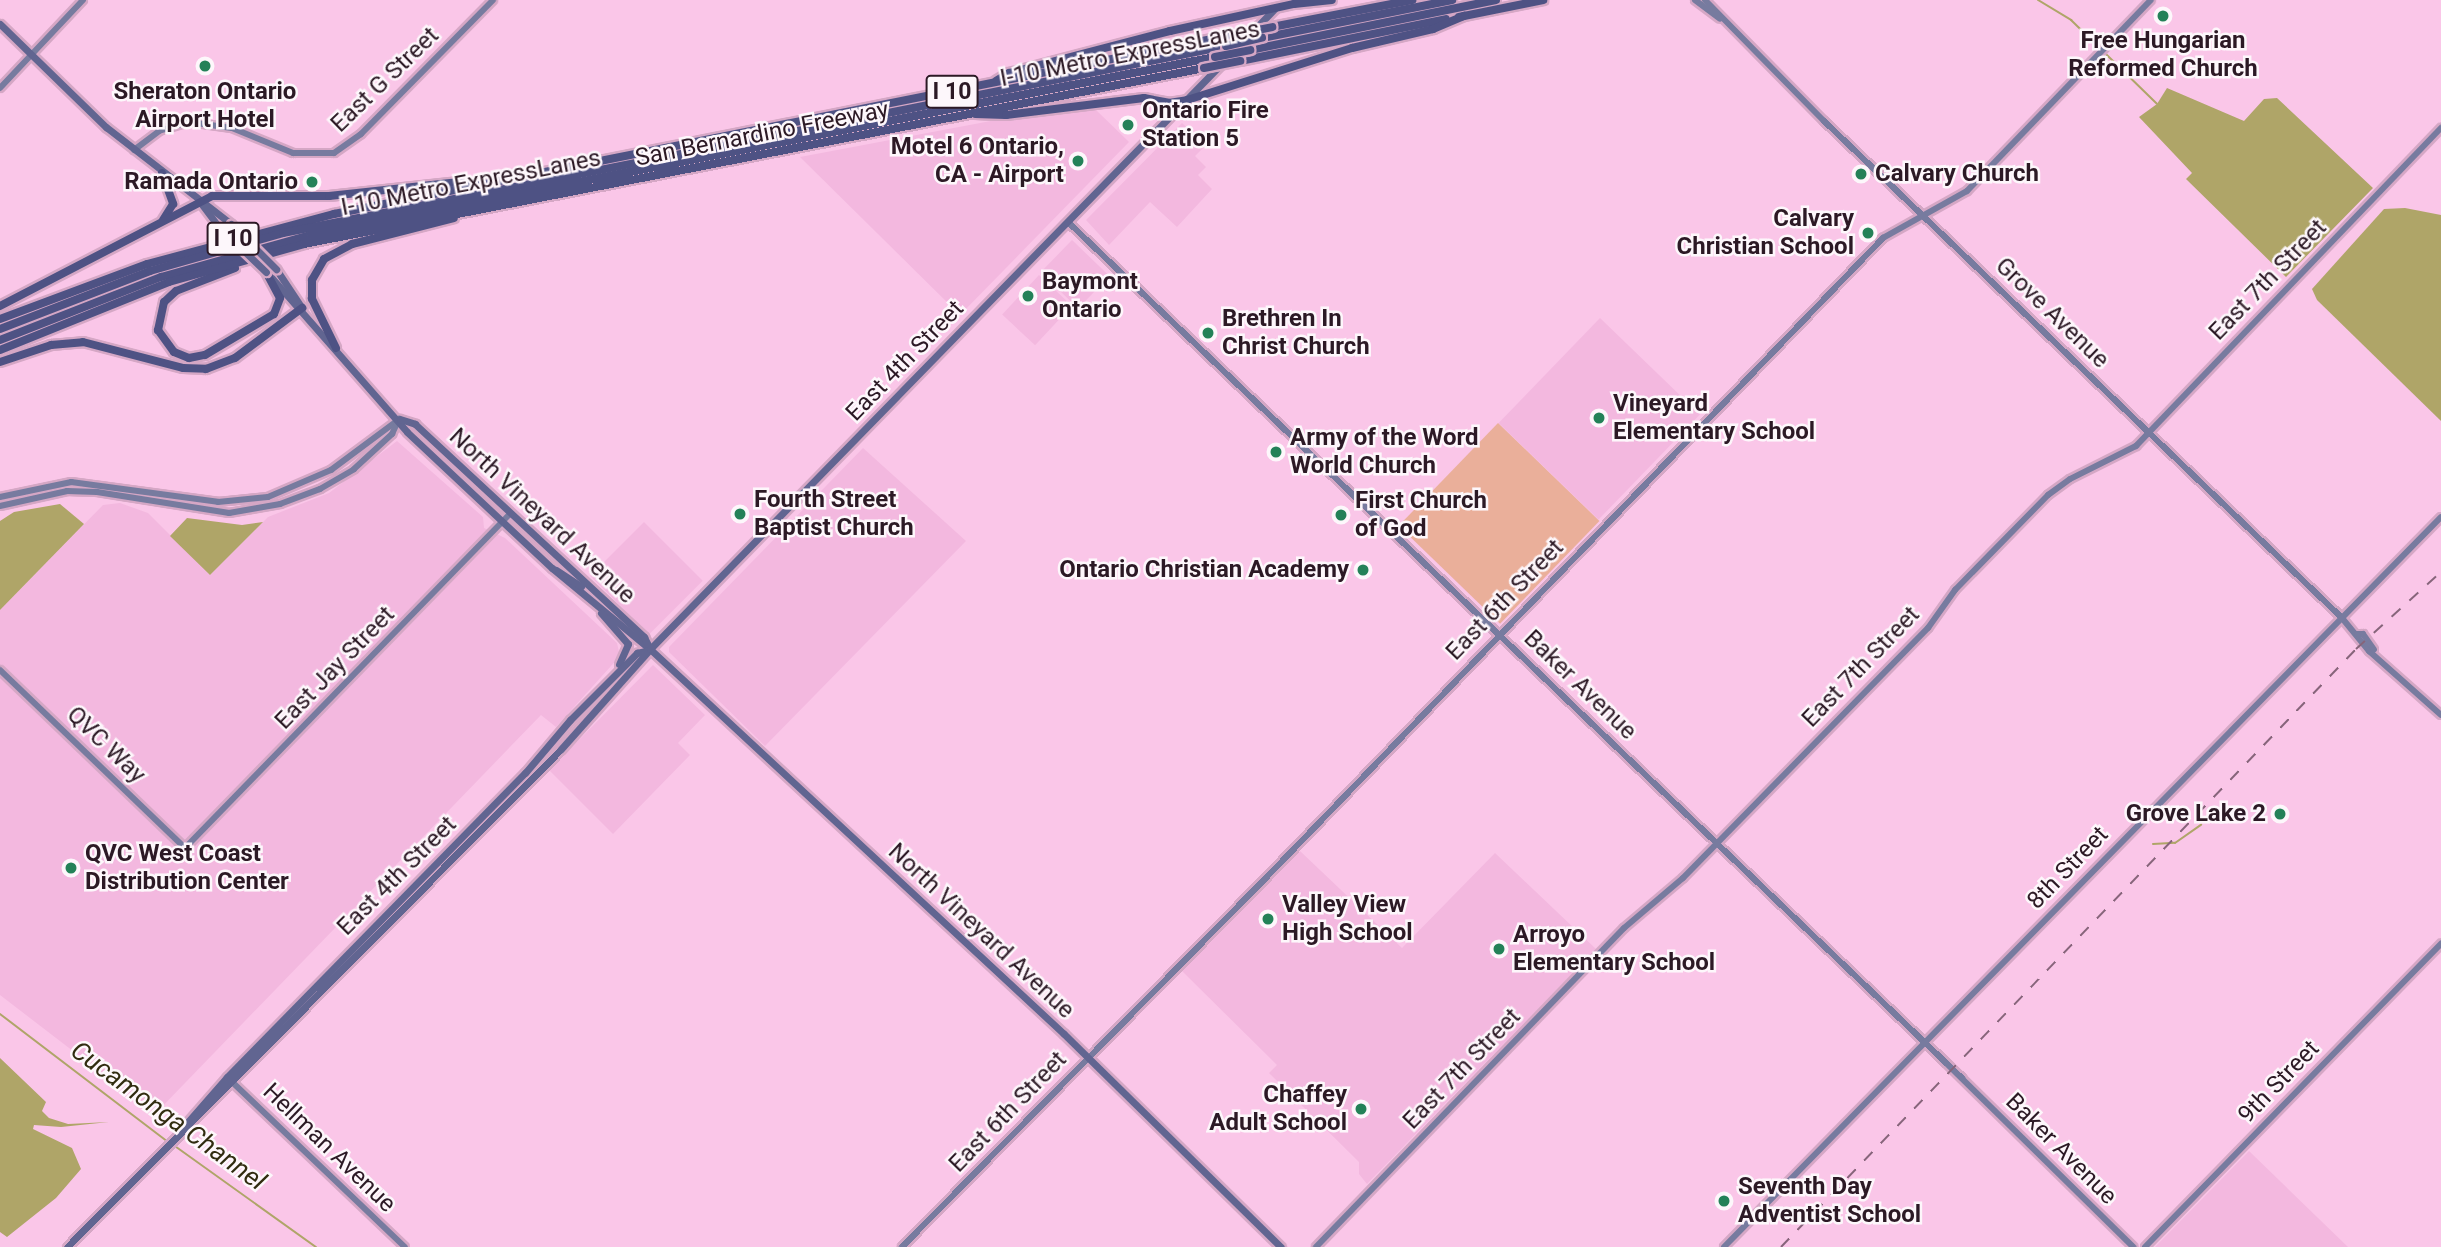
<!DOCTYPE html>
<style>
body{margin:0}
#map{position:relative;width:2441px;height:1247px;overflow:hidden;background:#fac6e8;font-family:Roboto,sans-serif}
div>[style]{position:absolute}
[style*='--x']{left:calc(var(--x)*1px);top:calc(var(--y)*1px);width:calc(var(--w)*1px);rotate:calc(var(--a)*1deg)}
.built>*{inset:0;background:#f3b8df;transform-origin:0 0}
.green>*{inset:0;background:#eaaf9a;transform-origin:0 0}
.water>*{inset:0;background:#afa568}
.stream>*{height:2px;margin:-1px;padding:0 1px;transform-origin:1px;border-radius:1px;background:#afa568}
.roads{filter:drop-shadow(2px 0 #d5a7c5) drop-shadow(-2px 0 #d5a7c5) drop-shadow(0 2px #d5a7c5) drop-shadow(0 -2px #d5a7c5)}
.secondary>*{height:6px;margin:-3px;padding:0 3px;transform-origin:3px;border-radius:3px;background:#777b9f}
.primary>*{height:7px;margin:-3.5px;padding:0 3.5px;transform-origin:3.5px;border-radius:3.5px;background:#616591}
.highway>*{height:8px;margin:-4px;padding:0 4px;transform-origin:4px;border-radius:4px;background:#4e5284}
.rail>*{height:2px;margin-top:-1px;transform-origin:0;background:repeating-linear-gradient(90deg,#86647a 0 12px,transparent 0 24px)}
.bridges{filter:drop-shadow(2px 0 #d5a7c5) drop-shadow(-2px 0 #d5a7c5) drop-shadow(0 2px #d5a7c5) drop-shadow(0 -2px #d5a7c5)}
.primary-bridge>*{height:7px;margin:-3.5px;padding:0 3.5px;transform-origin:3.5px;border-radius:3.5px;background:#616591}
.highway-bridge>*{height:8px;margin:-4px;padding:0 4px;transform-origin:4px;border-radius:4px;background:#4e5284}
.dots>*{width:19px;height:19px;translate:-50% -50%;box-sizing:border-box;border:4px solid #fdf7fb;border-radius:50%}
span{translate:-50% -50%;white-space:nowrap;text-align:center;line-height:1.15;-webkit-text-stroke:5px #fdf7fb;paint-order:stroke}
.shield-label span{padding:2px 5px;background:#fdf7fb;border:2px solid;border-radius:5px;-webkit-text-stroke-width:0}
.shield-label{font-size:23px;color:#2c1925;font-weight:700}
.poi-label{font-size:24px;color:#2c1925;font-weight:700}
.left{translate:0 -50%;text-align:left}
.right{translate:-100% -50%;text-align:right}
.street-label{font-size:24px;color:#2c1925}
.water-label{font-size:26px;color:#312c10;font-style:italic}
</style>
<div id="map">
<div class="built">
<i style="clip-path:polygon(1096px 110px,1129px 142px,960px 315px,800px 157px,996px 120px)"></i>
<i style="clip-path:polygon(1182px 123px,1206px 145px,1195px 156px,1206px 167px,1198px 175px,1212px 189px,1177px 227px,1150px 202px,1109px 245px,1086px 220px)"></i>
<i style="left:1072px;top:240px;width:52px;height:45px;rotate:44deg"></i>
<i style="left:1039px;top:275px;width:45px;height:54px;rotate:43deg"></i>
<i style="left:1600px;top:318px;width:139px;height:146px;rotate:44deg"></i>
<i style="clip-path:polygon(397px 441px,483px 517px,484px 528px,505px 538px,617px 643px,620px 656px,556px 727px,541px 715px,155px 1114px,0 995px,0 610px,103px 505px,120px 503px,148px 513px,210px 575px,268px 517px,329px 493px)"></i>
<i style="clip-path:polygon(863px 448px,966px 541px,765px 746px,669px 652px,669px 647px)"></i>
<i style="left:644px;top:522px;width:83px;height:76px;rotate:45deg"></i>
<i style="clip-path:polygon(653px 665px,705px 715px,678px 743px,690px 755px,613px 834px,549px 770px)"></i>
<i style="clip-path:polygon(1300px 851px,1402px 948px,1495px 853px,1596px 949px,1367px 1184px,1359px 1174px,1359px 1162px,1269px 1073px,1277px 1065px,1182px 971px)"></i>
<i style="clip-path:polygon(2249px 1151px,2348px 1247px,2155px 1247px)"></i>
</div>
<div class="green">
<i style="left:1498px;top:423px;width:141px;height:143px;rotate:44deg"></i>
</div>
<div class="water">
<i style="clip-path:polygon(2167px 88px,2244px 121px,2264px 99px,2277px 98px,2373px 188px,2286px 277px,2186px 179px,2192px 173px,2139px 117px,2157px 104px)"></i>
<i style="clip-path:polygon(2405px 208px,2441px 215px,2441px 421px,2317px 300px,2312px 289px,2384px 209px)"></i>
<i style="clip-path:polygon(60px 504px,84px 524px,0 610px,0 521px,14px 512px)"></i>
<i style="clip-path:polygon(187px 518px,242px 525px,263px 522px,210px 575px,170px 536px)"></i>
<i style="clip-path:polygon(0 1058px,46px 1102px,42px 1111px,49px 1118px,68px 1124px,109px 1122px,61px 1127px,34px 1125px,33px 1129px,72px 1148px,81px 1169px,56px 1198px,7px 1237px,0 1232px)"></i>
</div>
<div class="stream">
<i style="--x:2038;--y:0;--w:39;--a:31"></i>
<i style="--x:2071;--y:20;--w:120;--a:44.3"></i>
<i style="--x:2153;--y:844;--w:22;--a:-3"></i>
<i style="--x:2175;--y:843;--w:32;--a:-35"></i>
<i style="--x:0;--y:1014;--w:210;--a:37.3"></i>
<i style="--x:172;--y:1144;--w:177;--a:35.6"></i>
</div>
<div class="roads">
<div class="secondary">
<i style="--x:1695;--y:0;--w:31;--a:37"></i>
<i style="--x:1705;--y:0;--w:170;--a:45.5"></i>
<i style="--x:1824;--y:121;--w:718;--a:43.81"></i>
<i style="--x:2342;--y:618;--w:43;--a:50.7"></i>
<i style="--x:2369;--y:651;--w:96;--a:41.6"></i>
<i style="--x:0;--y:88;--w:121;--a:-46.7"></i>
<i style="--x:134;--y:150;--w:31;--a:-37"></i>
<i style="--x:159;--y:131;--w:31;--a:-17"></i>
<i style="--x:189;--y:122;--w:43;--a:7.9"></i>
<i style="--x:232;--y:128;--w:66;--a:22.3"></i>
<i style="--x:293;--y:153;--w:41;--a:0"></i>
<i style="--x:334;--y:153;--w:33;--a:-35"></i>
<i style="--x:361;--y:134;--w:188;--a:-45.4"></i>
<i style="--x:1068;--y:222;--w:1238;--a:43.76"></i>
<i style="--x:0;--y:497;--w:73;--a:-11.9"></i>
<i style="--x:71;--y:482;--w:148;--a:7.7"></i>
<i style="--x:218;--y:502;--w:50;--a:-5.7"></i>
<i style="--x:268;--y:497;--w:69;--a:-23.2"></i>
<i style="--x:331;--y:470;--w:84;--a:-36.7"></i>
<i style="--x:0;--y:506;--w:69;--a:-12.6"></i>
<i style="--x:67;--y:491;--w:30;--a:2"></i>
<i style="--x:97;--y:492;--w:134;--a:9"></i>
<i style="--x:229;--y:513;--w:52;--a:-10"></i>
<i style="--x:280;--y:504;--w:43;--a:-20.6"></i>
<i style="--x:320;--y:489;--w:39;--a:-30"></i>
<i style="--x:354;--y:469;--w:52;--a:-42.6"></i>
<i style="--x:392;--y:434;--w:17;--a:-65"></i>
<i style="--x:2357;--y:634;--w:6;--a:0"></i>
<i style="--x:2363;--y:634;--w:19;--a:55"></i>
<i style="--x:0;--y:670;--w:257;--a:43.9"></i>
<i style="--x:185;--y:848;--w:466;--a:-45.8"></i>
<i style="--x:1943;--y:1060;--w:267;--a:44.5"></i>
<i style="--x:229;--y:1079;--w:243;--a:43.7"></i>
<i style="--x:902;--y:1247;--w:513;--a:-45.4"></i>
<i style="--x:1262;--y:882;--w:895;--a:-46.04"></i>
<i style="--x:1883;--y:238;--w:96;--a:-29.2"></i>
<i style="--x:1967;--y:191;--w:265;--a:-46.1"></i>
<i style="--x:1316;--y:1247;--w:443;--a:-46"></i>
<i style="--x:1624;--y:928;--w:77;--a:-40.3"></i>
<i style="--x:1683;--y:878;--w:350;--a:-45.6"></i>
<i style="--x:1928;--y:628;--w:47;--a:-54.6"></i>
<i style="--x:1955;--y:590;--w:133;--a:-45.6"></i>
<i style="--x:2048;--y:495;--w:27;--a:-36"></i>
<i style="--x:2070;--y:479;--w:74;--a:-26.6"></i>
<i style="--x:2136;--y:446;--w:441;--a:-46.2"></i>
<i style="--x:1724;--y:1247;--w:1023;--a:-45.51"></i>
<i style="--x:2145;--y:1247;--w:424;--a:-45.7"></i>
</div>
<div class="primary">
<i style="--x:0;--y:24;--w:148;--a:44.2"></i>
<i style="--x:106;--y:127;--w:158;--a:37.8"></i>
<i style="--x:1252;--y:32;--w:33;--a:-46"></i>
<i style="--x:200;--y:202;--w:31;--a:53"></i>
<i style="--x:276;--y:269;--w:47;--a:56.3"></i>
<i style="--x:271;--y:277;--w:206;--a:48.7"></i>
<i style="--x:407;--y:432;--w:199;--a:43.2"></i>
<i style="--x:552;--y:568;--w:127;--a:39.6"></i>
<i style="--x:650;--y:649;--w:565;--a:42.92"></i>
<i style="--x:1064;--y:1034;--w:304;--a:44.5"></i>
<i style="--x:400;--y:419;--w:16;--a:18"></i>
<i style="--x:415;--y:424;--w:313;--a:42.9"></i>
<i style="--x:644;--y:637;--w:13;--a:63"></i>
<i style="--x:556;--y:570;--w:30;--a:33"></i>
<i style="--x:601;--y:613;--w:41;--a:48.9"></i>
<i style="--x:628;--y:644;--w:22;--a:114"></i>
<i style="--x:178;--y:1133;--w:74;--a:-48.8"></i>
<i style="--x:227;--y:1077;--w:426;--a:-45.6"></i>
<i style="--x:525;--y:773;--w:70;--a:-49.7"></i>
<i style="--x:570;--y:720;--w:95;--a:-45"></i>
<i style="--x:637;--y:653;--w:12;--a:-14"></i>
<i style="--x:67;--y:1247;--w:701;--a:-45.23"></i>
<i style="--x:561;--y:749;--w:134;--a:-48.3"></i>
<i style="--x:650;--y:649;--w:819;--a:-45.69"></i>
</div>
<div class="highway">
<i style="--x:1459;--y:17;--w:86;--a:-11.4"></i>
<i style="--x:1272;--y:27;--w:143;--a:-10.9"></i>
<i style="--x:1262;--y:38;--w:194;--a:-11.3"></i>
<i style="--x:1250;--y:50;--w:251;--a:-11.5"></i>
<i style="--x:1240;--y:61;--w:210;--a:-11.5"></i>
<i style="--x:996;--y:81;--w:15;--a:-32"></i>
<i style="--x:1009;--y:73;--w:166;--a:-14.6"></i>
<i style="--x:1170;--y:31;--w:127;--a:-12.3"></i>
<i style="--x:1294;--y:4;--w:38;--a:-6"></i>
<i style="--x:975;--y:114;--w:31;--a:2"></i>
<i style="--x:1006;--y:115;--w:139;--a:-7"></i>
<i style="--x:1144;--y:98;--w:25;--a:11"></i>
<i style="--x:1169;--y:103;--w:18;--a:-9"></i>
<i style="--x:1187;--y:100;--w:173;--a:-17.5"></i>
<i style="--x:1352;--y:48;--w:83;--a:-13.2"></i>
<i style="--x:1433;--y:29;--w:34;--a:-23"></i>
<i style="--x:162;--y:173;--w:33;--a:70"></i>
<i style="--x:173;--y:204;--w:19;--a:122"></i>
<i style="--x:235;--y:268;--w:63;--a:158.7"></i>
<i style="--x:176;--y:291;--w:16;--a:137"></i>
<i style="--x:164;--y:302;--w:29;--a:102"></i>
<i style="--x:158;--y:330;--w:27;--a:54"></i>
<i style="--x:174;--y:352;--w:16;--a:22"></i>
<i style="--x:189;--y:358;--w:16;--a:-11"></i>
<i style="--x:205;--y:355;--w:80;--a:-30.7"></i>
<i style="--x:274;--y:314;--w:17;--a:-69"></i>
<i style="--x:280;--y:298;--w:30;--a:-118"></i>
<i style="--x:0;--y:306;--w:239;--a:-27.4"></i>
<i style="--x:212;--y:196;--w:117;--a:0"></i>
<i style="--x:329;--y:196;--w:131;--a:-6.1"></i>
<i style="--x:459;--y:182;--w:11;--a:15"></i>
<i style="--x:0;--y:319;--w:157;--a:-20.5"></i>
<i style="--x:147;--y:264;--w:194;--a:-15"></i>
<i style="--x:334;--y:214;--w:921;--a:-11.27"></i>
<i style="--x:0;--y:329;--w:161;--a:-21.1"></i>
<i style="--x:150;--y:271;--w:138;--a:-15.9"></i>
<i style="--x:283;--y:233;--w:961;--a:-11.22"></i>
<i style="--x:0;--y:340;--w:173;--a:-21.4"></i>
<i style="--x:161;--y:277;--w:155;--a:-15.7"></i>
<i style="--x:310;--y:235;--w:922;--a:-11.13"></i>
<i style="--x:336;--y:348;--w:55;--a:-116.1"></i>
<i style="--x:312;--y:299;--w:19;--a:-90"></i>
<i style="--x:312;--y:280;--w:24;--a:-60"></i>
<i style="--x:324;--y:259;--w:32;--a:-28"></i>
<i style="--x:352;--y:244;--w:105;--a:-14.3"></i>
<i style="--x:0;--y:350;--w:182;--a:-21.9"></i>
<i style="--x:169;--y:282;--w:140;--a:-15.7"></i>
<i style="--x:304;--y:244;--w:917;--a:-11.06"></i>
<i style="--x:0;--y:362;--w:54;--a:-18.4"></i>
<i style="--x:51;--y:345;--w:32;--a:-5"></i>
<i style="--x:83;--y:342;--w:103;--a:14.6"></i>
<i style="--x:183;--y:368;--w:23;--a:2"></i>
<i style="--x:206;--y:369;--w:31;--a:-21"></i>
<i style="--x:235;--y:358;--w:84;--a:-36.7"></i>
</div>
</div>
<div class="rail">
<i style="--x:1781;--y:1247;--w:830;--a:-46.12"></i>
<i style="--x:2356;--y:649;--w:115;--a:-42.2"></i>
</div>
<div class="bridges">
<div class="primary-bridge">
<i style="--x:231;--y:224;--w:64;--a:45"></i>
<i style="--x:219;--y:227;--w:65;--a:43.8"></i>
</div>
<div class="highway-bridge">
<i style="--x:1237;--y:34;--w:36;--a:-11"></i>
<i style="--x:1226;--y:46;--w:37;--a:-13"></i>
<i style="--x:1215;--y:57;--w:36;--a:-11"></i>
<i style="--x:1204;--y:68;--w:37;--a:-11"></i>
</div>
</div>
<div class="dots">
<i style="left:2163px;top:16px;background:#248158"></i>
<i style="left:205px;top:66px;background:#248158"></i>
<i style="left:1128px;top:125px;background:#248158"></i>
<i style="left:1078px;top:161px;background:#248158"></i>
<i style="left:1861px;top:174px;background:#248158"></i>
<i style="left:312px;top:182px;background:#248158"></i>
<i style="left:1868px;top:233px;background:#248158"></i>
<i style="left:1028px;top:296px;background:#248158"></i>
<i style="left:1208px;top:333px;background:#248158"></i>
<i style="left:1599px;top:418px;background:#248158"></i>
<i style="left:1276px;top:452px;background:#248158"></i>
<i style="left:740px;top:514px;background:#248158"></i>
<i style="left:1341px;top:515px;background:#248158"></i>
<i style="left:1363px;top:570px;background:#248158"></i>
<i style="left:2280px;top:814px;background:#248158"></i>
<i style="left:71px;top:868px;background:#248158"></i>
<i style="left:1268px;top:919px;background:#248158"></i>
<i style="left:1499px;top:949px;background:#248158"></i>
<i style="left:1361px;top:1109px;background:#248158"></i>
<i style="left:1724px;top:1201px;background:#248158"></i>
</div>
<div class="shield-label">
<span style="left:952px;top:92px">I 10</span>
<span style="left:233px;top:239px">I 10</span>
</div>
<div class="poi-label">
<span style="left:2163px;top:55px">Free Hungarian<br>Reformed Church</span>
<span style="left:205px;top:106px">Sheraton Ontario<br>Airport Hotel</span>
<span class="left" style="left:1142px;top:125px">Ontario Fire<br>Station 5</span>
<span class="right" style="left:1064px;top:161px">Motel 6 Ontario,<br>CA - Airport</span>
<span class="left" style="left:1875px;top:174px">Calvary Church</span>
<span class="right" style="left:298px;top:182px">Ramada Ontario</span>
<span class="right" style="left:1854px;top:233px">Calvary<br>Christian School</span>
<span class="left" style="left:1042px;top:296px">Baymont<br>Ontario</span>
<span class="left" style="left:1222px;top:333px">Brethren In<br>Christ Church</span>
<span class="left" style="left:1613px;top:418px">Vineyard<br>Elementary School</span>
<span class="left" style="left:1290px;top:452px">Army of the Word<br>World Church</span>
<span class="left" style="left:754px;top:514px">Fourth Street<br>Baptist Church</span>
<span class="left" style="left:1355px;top:515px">First Church<br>of God</span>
<span class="right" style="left:1349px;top:570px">Ontario Christian Academy</span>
<span class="right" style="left:2266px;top:814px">Grove Lake 2</span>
<span class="left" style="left:85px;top:868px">QVC West Coast<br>Distribution Center</span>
<span class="left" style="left:1282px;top:919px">Valley View<br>High School</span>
<span class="left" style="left:1513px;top:949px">Arroyo<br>Elementary School</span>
<span class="right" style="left:1347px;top:1109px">Chaffey<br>Adult School</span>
<span class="left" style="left:1738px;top:1201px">Seventh Day<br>Adventist School</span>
</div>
<div class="street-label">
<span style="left:1130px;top:54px;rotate:-11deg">I-10 Metro ExpressLanes</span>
<span style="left:385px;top:80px;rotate:-44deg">East G Street</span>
<span style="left:762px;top:134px;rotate:-11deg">San Bernardino Freeway</span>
<span style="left:471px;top:183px;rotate:-11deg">I-10 Metro ExpressLanes</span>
<span style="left:2268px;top:280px;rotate:-46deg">East 7th Street</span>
<span style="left:2052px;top:313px;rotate:44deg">Grove Avenue</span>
<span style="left:905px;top:361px;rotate:-46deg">East 4th Street</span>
<span style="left:542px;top:516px;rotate:43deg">North Vineyard Avenue</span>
<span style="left:1505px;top:600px;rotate:-46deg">East 6th Street</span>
<span style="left:1861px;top:667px;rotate:-46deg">East 7th Street</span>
<span style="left:335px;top:668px;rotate:-46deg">East Jay Street</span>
<span style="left:1580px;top:685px;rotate:44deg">Baker Avenue</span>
<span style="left:106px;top:745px;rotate:44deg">QVC Way</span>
<span style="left:2068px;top:868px;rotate:-46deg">8th Street</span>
<span style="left:397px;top:876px;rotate:-45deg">East 4th Street</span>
<span style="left:981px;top:931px;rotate:43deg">North Vineyard Avenue</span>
<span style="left:1462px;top:1069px;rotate:-46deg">East 7th Street</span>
<span style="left:2279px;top:1082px;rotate:-46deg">9th Street</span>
<span style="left:1008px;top:1112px;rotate:-46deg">East 6th Street</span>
<span style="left:329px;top:1148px;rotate:44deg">Hellman Avenue</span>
<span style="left:2061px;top:1149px;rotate:45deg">Baker Avenue</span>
</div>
<div class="water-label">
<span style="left:168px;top:1116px;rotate:36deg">Cucamonga Channel</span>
</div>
</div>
